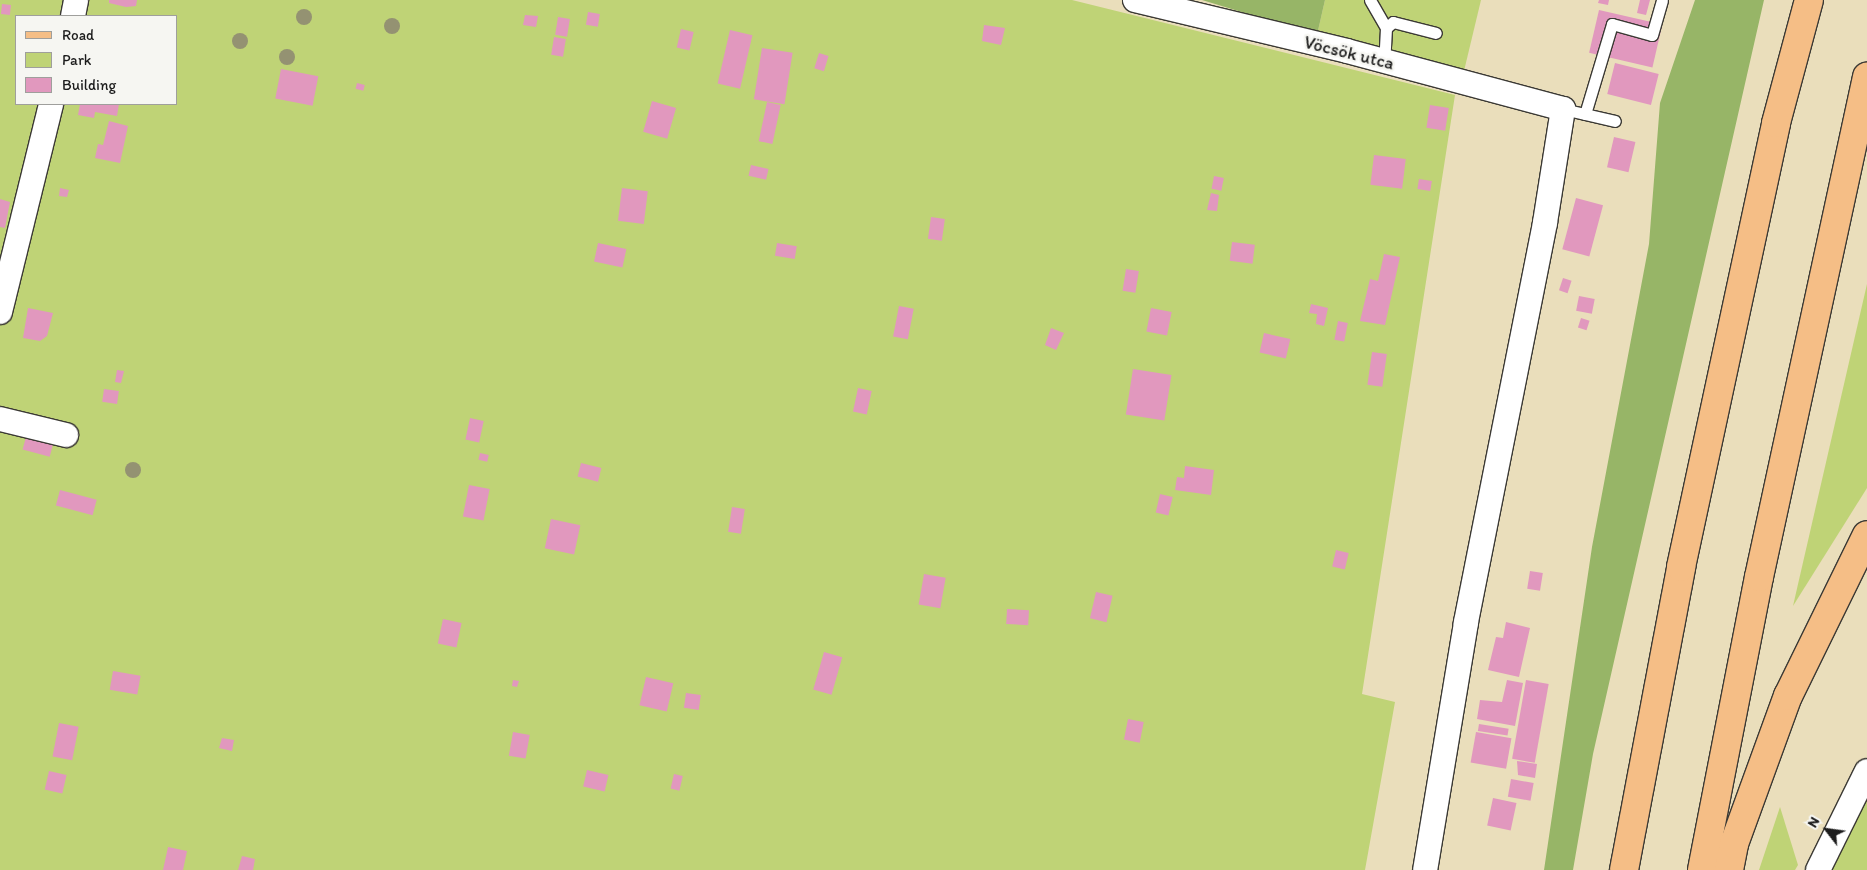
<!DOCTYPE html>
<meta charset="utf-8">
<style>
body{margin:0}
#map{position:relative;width:1867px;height:870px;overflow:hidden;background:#eadebb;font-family:Itim,sans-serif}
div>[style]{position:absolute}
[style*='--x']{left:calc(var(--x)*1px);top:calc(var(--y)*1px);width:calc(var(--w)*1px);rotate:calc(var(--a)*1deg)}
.green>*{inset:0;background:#bfd376}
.forest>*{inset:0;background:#97b567}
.building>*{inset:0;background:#e198be;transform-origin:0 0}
.roads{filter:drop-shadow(1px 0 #3b3934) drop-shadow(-1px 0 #3b3934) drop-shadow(0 1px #3b3934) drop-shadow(0 -1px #3b3934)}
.service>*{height:11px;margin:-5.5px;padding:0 5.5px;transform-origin:5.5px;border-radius:5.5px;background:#fff}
.minor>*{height:24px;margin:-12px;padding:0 12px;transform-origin:12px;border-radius:12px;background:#fff}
.primary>*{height:28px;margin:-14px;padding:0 14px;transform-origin:14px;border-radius:14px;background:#f5be86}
.trees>*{width:16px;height:16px;margin:-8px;border-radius:50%;background:#949272}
span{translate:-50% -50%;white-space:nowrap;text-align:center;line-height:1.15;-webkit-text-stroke:5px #f6f6f2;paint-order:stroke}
.street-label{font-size:18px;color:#1c1c1c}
.legend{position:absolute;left:15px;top:15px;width:162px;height:90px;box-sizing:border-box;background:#f6f6f2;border:1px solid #9f9f9c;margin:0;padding:6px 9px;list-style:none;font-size:15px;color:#1c1c1c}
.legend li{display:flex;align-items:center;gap:10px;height:25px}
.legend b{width:25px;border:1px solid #9f9f9c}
.north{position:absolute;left:1802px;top:805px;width:50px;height:50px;-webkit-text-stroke:4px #f6f6f2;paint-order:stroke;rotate:300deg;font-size:14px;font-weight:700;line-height:20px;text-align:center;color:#1c1c1c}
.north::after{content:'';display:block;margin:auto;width:18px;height:22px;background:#1c1c1c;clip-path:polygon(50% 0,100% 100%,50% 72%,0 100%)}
</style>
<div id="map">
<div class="green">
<i style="clip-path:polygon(evenodd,0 0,1072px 0,1455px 95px,1362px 694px,1395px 702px,1365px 870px,0 870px,0 0,16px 16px,176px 16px,176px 104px,16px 104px,16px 16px)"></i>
<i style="clip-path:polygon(1325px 0,1481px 0,1464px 71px,1317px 35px)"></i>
<i style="clip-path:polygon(1867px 284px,1867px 488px,1793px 606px)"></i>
<i style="clip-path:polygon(1867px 776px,1867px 870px,1821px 870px)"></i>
<i style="clip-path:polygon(1780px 807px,1798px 865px,1795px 870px,1759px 870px)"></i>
</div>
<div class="forest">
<i style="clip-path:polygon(1202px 0,1325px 0,1317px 35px)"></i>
<i style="clip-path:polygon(1695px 0,1764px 0,1593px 754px,1573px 870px,1544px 870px,1592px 547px,1649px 244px,1660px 103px)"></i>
</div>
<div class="building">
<i style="clip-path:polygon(109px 0,137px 0,136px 6px,126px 7px,109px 3px)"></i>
<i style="clip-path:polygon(1599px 0,1609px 0,1608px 5px,1598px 3px)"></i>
<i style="clip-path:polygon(1640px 0,1650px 0,1646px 15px,1637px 13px)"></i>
<i style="left:2px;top:4px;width:9px;height:10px;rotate:6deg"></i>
<i style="left:1599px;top:10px;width:65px;height:44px;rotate:13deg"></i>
<i style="left:588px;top:12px;width:12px;height:13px;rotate:9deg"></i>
<i style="clip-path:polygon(525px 15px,538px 16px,536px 27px,523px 25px)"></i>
<i style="left:558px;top:17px;width:12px;height:18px;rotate:9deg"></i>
<i style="clip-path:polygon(984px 25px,1005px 28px,1001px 45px,982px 41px)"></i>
<i style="left:681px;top:29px;width:13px;height:19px;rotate:13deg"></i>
<i style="left:730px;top:30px;width:23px;height:55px;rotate:13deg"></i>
<i style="left:554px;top:37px;width:12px;height:18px;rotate:9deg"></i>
<i style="left:762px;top:48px;width:31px;height:52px;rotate:9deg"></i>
<i style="left:819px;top:53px;width:10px;height:16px;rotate:17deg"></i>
<i style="left:1615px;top:63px;width:45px;height:32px;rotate:14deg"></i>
<i style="left:281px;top:69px;width:38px;height:30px;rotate:11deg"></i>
<i style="left:357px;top:83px;width:8px;height:6px;rotate:14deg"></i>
<i style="left:652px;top:101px;width:25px;height:32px;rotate:16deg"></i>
<i style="left:767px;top:102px;width:14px;height:40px;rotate:12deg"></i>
<i style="clip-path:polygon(80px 104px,119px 104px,117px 116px,95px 112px,94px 118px,78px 115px)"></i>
<i style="left:1430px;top:105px;width:19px;height:23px;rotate:9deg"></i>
<i style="clip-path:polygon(109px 121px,128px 126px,120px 163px,95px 158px,98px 144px,103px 145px)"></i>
<i style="left:1614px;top:137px;width:22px;height:31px;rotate:13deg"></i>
<i style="left:1374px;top:155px;width:32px;height:30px;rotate:7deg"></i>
<i style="left:751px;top:165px;width:18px;height:11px;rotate:13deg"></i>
<i style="left:1214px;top:176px;width:10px;height:13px;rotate:11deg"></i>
<i style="left:1419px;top:179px;width:13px;height:10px;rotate:9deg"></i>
<i style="clip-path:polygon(60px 188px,69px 190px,67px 197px,59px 196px)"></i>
<i style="left:622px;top:188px;width:26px;height:33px;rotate:7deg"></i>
<i style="clip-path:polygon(1211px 193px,1219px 195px,1217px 211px,1207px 210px)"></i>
<i style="left:1576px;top:198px;width:28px;height:53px;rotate:15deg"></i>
<i style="clip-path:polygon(0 199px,10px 202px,5px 228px,0 227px)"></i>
<i style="left:931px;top:217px;width:14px;height:22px;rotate:8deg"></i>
<i style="left:1232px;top:242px;width:23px;height:19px;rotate:7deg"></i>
<i style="left:598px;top:243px;width:29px;height:19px;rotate:12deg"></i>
<i style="left:777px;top:243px;width:20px;height:13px;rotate:9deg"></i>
<i style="clip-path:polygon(1384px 254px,1400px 257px,1385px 325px,1360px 321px,1370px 279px,1378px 281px)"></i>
<i style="left:1126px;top:269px;width:13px;height:22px;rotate:9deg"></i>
<i style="left:1563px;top:278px;width:9px;height:13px;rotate:18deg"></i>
<i style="left:1579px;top:296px;width:16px;height:15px;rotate:11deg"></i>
<i style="clip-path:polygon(1311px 304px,1328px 308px,1324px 326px,1316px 324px,1317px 314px,1309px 313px)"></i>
<i style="left:899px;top:306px;width:15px;height:31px;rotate:11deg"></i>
<i style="clip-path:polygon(28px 308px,53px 313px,47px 336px,40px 341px,23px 338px)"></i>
<i style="left:1151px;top:308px;width:21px;height:24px;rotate:11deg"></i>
<i style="left:1581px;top:318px;width:9px;height:10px;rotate:18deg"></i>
<i style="left:1338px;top:321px;width:10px;height:19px;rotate:11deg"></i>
<i style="clip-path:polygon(1051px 328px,1064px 333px,1056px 350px,1045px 345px)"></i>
<i style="left:1264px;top:333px;width:27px;height:20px;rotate:13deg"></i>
<i style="left:1372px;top:352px;width:15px;height:33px;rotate:8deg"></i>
<i style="left:1133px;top:369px;width:39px;height:46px;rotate:9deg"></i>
<i style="clip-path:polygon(117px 370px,124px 371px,121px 383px,115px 382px)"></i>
<i style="left:858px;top:388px;width:14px;height:24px;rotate:12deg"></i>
<i style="left:104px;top:389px;width:15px;height:13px;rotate:8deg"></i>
<i style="left:470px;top:418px;width:14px;height:22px;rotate:12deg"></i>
<i style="left:26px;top:437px;width:28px;height:13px;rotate:15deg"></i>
<i style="left:480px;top:453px;width:9px;height:7px;rotate:13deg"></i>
<i style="left:581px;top:463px;width:21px;height:14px;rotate:14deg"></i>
<i style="clip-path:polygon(1185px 466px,1214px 470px,1211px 495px,1175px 490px,1177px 477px,1184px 478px)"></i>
<i style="left:469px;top:485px;width:21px;height:32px;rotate:11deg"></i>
<i style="left:60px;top:490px;width:38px;height:16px;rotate:15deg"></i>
<i style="left:1160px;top:494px;width:13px;height:19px;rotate:13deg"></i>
<i style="left:732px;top:507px;width:13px;height:25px;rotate:9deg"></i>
<i style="left:551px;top:519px;width:30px;height:30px;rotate:12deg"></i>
<i style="left:1336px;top:550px;width:13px;height:17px;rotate:13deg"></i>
<i style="left:1530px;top:571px;width:13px;height:18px;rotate:9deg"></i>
<i style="left:924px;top:574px;width:22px;height:31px;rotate:10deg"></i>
<i style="left:1096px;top:592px;width:17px;height:27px;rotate:13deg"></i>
<i style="left:1007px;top:609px;width:22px;height:15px;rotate:3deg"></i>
<i style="left:443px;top:619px;width:19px;height:25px;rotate:12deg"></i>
<i style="clip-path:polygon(1506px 622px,1530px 628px,1519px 677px,1488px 670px,1496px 637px,1503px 638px)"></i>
<i style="left:824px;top:652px;width:19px;height:39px;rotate:16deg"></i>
<i style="left:113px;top:671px;width:28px;height:19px;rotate:10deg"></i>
<i style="left:646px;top:677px;width:28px;height:29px;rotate:13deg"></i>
<i style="clip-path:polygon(513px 680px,519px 681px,517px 687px,512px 686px)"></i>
<i style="clip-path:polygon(1507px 680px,1523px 683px,1515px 726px,1477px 719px,1480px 700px,1502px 702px)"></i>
<i style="left:1526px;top:680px;width:23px;height:80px;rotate:10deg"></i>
<i style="left:686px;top:693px;width:15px;height:15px;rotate:8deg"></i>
<i style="left:1128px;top:719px;width:16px;height:21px;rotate:11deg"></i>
<i style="left:59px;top:723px;width:20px;height:34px;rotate:11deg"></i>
<i style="left:1479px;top:724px;width:30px;height:7px;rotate:9deg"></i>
<i style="left:513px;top:732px;width:17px;height:24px;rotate:10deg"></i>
<i style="left:1476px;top:732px;width:36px;height:31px;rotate:10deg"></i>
<i style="clip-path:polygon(222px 738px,234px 740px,232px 751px,219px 748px)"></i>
<i style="clip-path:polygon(1517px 761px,1537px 764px,1535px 778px,1518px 775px)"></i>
<i style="left:587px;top:770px;width:22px;height:17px;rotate:13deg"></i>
<i style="left:49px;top:771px;width:18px;height:19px;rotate:13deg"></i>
<i style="left:674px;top:774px;width:9px;height:15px;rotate:13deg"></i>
<i style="left:1511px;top:779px;width:23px;height:18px;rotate:10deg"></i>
<i style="left:1493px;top:798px;width:24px;height:28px;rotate:12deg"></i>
<i style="clip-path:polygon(168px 847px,187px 851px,183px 870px,163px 870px)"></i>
<i style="clip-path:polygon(242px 856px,255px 859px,253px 870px,238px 870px)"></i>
</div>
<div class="roads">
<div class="service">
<i style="--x:1370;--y:0;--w:32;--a:60"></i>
<i style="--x:1386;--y:28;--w:33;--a:93"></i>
<i style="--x:1386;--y:28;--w:9;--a:-41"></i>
<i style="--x:1393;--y:22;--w:44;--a:14.3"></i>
<i style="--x:1563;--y:109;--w:53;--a:13"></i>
<i style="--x:1585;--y:114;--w:94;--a:-73.3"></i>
<i style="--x:1612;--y:24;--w:41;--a:15.4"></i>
<i style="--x:1652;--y:35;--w:36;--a:-74"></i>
</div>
<div class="minor">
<i style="--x:1135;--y:0;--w:218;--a:13.5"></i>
<i style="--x:1347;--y:51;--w:224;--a:15"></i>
<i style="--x:1563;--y:109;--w:115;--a:99"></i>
<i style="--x:1545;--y:223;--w:408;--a:101.2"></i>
<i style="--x:1466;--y:623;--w:250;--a:99.4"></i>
<i style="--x:73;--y:16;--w:16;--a:-79"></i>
<i style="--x:0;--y:312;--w:214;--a:-76.2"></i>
<i style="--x:0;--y:419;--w:68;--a:13.6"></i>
<i style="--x:1818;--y:870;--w:110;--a:-63.7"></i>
</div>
<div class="primary">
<i style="--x:1624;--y:870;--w:308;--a:-79.3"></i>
<i style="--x:1681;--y:567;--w:454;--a:-77.9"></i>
<i style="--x:1776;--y:123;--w:127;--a:-75"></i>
<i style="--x:1702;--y:870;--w:298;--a:-79"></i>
<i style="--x:1759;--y:577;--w:512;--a:-77.81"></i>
<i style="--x:1729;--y:870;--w:26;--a:-79"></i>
<i style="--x:1734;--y:844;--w:158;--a:-70"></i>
<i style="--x:1788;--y:696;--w:179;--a:-63.9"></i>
</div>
</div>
<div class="trees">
<i style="left:304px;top:17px"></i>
<i style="left:392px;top:26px"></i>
<i style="left:240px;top:41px"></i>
<i style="left:287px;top:57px"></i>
<i style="left:133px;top:470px"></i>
</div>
<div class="street-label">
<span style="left:1349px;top:53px;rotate:14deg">Vöcsök utca</span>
</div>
<ul class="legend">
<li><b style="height:6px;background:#f5be86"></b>Road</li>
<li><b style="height:14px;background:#bfd376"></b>Park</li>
<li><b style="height:14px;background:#e198be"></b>Building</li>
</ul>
<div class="north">N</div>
</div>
